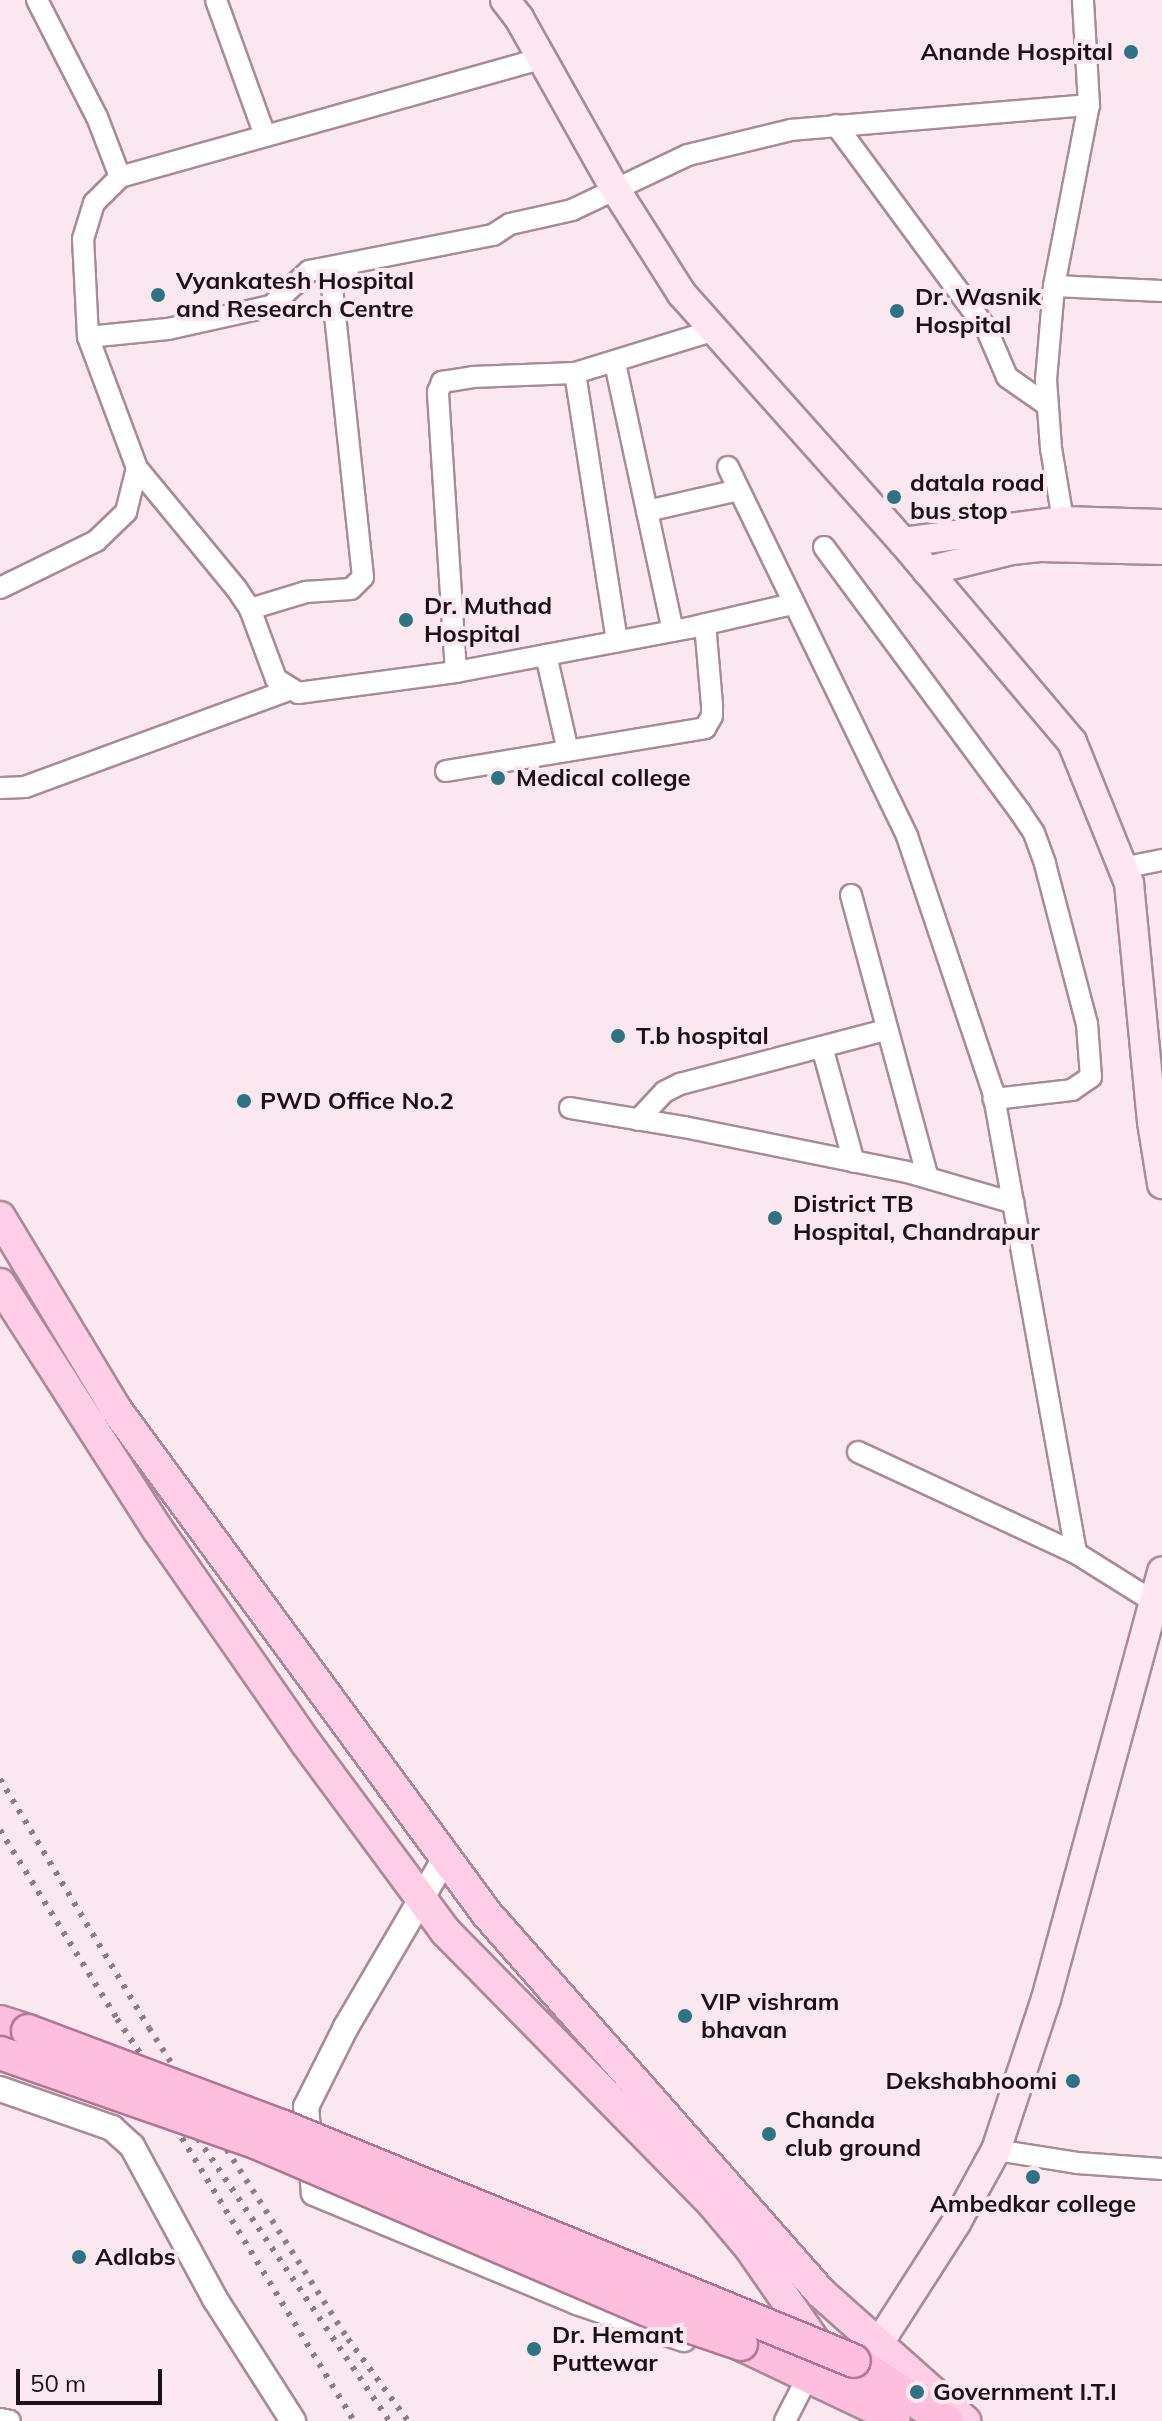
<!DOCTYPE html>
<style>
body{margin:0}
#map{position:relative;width:1162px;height:2421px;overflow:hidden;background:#fbe7f0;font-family:Mulish,sans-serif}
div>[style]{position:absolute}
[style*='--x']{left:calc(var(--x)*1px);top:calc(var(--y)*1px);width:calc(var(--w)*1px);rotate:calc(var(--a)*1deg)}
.roads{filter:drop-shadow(2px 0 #a98a98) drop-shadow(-2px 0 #a98a98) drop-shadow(0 2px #a98a98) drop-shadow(0 -2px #a98a98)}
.minor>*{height:20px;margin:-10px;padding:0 10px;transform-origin:10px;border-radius:10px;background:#fff}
.tertiary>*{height:24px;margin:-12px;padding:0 12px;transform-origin:12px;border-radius:12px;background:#fff}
.secondary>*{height:28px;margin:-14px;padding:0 14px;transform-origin:14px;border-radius:14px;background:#ffe6f2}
.primary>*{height:30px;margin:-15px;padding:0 15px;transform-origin:15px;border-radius:15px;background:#fecee6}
.trunk>*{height:32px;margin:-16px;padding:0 16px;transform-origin:16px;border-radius:16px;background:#febede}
.rail>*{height:6px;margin-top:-3px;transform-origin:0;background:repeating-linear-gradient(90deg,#8c7d84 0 4px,transparent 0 12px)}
.bridges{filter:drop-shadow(2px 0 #af7692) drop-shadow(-2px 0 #af7692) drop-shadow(0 2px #af7692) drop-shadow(0 -2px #af7692)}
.trunk-bridge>*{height:32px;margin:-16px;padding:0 16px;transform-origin:16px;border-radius:16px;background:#febede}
.dots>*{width:22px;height:22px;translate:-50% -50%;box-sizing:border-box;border:4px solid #fbe7f0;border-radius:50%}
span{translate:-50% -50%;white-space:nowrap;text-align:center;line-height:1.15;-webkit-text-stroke:8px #fbe7f0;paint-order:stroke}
.poi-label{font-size:24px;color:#1c1116;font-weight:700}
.right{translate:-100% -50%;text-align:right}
.left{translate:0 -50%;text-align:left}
.scale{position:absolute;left:16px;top:2369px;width:146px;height:36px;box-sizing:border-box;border:4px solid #1c1116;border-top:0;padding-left:10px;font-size:24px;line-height:28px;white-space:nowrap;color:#1c1116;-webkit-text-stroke:6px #fbe7f0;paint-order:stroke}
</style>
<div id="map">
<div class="roads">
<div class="minor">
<i style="--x:37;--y:0;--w:131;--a:62.9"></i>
<i style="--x:97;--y:117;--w:64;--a:69"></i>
<i style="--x:216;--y:0;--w:144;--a:70.1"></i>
<i style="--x:836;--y:125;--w:255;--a:53.6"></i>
<i style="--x:987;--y:330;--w:51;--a:66.9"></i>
<i style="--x:1007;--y:377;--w:49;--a:35"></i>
<i style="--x:1054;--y:286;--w:108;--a:2.7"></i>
<i style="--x:88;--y:337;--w:80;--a:-5.7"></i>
<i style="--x:168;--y:329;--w:106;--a:-12.6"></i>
<i style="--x:271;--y:306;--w:52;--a:-42.6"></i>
<i style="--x:309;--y:271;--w:187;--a:-11.1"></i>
<i style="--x:493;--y:235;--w:20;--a:-33"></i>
<i style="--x:510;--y:224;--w:64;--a:-12.7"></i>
<i style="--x:572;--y:210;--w:128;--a:-25.4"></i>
<i style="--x:688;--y:155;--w:106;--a:-13.6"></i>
<i style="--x:791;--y:130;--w:299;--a:-4.8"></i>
<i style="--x:1089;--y:105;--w:105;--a:-93.3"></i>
<i style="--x:615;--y:363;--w:274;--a:77.8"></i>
<i style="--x:575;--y:373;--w:272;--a:81.1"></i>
<i style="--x:728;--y:467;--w:410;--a:64.1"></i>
<i style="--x:907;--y:836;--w:269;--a:71.4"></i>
<i style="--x:993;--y:1091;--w:469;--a:79.8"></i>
<i style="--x:137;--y:468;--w:156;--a:50.5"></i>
<i style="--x:236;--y:588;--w:25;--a:56"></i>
<i style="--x:250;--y:609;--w:75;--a:69.6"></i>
<i style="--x:276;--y:679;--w:26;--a:32"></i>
<i style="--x:298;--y:693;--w:159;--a:-7.6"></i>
<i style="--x:456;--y:672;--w:237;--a:-10.7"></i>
<i style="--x:689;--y:628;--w:106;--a:-13.1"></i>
<i style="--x:647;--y:511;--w:94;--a:-12.9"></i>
<i style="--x:1065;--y:532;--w:85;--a:-99.5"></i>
<i style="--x:1051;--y:448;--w:68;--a:-94.2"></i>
<i style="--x:1046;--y:380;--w:94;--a:-85.1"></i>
<i style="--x:1054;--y:286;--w:184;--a:-79.1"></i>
<i style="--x:824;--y:547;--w:330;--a:53.5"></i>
<i style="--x:1020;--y:812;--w:25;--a:56"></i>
<i style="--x:1034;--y:833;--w:33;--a:70"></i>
<i style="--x:1045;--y:864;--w:165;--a:75.3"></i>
<i style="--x:1087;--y:1024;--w:53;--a:85.7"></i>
<i style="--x:1091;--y:1077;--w:23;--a:146"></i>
<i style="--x:1072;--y:1090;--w:79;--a:173.4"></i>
<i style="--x:0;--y:588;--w:107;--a:-26.1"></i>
<i style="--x:96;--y:541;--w:42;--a:-44"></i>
<i style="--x:126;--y:512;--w:45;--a:-76"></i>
<i style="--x:137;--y:468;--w:140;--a:-110.5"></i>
<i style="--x:88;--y:337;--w:98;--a:-92.9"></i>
<i style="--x:83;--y:239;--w:38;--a:-73"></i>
<i style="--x:94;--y:203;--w:37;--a:-45"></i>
<i style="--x:120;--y:177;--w:439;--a:-15.7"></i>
<i style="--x:250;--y:609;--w:59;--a:-16.9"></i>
<i style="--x:306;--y:592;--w:45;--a:-3.8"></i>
<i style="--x:351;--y:589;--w:17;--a:-45"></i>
<i style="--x:363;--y:577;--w:302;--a:-96.1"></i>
<i style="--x:331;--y:277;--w:21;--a:-29"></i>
<i style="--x:546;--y:655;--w:98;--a:77.1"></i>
<i style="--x:456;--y:672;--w:281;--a:-93.7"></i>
<i style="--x:438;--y:392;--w:11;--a:-68"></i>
<i style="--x:442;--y:382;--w:30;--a:-9"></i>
<i style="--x:472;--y:377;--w:103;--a:-2.2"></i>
<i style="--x:575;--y:373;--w:146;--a:-17.1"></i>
<i style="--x:446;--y:771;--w:263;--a:-9.4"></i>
<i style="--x:705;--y:728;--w:14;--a:-60"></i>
<i style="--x:712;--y:716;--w:11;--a:-90"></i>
<i style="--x:712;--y:705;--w:81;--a:-94.9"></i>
<i style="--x:0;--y:788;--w:25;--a:-2"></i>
<i style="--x:25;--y:787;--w:280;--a:-20.2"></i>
<i style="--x:1122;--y:868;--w:41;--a:-11.3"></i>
<i style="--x:851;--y:895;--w:293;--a:74.8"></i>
<i style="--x:822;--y:1047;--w:119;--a:74.5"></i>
<i style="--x:570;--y:1108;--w:116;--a:9.5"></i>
<i style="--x:684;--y:1127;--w:227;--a:11.4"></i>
<i style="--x:907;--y:1172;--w:111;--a:16.2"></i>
<i style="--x:638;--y:1120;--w:38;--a:-47"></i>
<i style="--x:664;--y:1092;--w:18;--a:-27"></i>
<i style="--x:680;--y:1084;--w:213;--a:-14.7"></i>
<i style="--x:858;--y:1452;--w:240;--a:24.9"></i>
<i style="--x:1076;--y:1553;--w:102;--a:32.1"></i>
<i style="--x:996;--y:2150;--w:82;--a:9.1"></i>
<i style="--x:1077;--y:2163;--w:85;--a:4"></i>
<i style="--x:0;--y:2419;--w:10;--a:11"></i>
<i style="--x:785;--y:2421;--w:51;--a:-62.9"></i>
</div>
<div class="tertiary">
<i style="--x:444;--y:1860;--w:194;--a:120.4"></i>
<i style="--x:346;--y:2027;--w:89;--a:116.6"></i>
<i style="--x:306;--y:2107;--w:86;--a:84.7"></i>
<i style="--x:314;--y:2193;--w:285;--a:22.5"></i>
<i style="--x:577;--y:2302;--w:113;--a:19.1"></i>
<i style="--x:0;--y:2089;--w:119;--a:19.2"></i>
<i style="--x:112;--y:2128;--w:27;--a:42"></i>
<i style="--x:132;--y:2146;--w:174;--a:61.5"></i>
<i style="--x:215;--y:2299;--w:145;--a:57.4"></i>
</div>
<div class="secondary">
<i style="--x:505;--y:0;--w:23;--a:52"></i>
<i style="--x:519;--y:18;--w:194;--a:60.7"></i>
<i style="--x:614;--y:187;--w:127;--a:57.6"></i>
<i style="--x:682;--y:294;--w:332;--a:48.3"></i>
<i style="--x:903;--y:542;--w:262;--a:49.8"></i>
<i style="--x:1072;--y:742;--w:152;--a:68"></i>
<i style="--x:1129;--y:883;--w:240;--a:84.5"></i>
<i style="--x:1152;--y:1122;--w:63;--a:80.8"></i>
<i style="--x:903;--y:542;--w:160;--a:-7.5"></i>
<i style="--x:1062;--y:521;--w:100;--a:1.7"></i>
<i style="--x:927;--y:571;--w:88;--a:-13.9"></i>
<i style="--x:1012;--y:550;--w:28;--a:-6"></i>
<i style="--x:1040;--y:547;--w:122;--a:1.4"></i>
<i style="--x:879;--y:2343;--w:143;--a:-57.3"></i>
<i style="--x:956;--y:2223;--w:83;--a:-61.3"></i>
<i style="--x:996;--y:2150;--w:159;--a:-71.7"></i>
<i style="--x:1046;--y:1999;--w:443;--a:-74.8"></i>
</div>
<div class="primary">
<i style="--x:0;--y:1217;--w:223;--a:58.9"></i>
<i style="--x:115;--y:1408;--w:628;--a:53.68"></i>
<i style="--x:487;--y:1914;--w:505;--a:48.61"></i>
<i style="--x:821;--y:2293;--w:193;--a:41.6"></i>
<i style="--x:0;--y:1284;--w:292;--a:57.3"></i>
<i style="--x:158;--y:1530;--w:259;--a:55.2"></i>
<i style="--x:306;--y:1743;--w:234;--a:53.5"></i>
<i style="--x:445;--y:1931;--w:383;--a:45.5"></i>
<i style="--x:713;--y:2204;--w:57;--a:49.9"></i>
<i style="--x:750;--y:2248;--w:181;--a:55.3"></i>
</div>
<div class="trunk">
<i style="--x:0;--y:2022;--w:29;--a:18"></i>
<i style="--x:741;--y:2344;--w:158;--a:25.4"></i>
<i style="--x:884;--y:2412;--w:13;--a:42"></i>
<i style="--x:854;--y:2361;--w:110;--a:33.1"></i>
</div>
</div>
<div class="rail">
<i style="--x:0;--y:1779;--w:290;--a:59.1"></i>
<i style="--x:149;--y:2028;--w:369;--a:57.4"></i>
<i style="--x:348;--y:2339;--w:102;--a:53.8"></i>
<i style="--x:0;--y:1830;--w:222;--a:58.2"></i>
<i style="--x:117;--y:2019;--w:485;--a:55.9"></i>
<i style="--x:157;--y:2097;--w:379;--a:58.7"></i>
</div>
<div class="bridges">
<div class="trunk-bridge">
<i style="--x:28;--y:2031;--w:270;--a:20.6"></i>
<i style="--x:281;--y:2126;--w:619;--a:22.3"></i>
<i style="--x:0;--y:2053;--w:273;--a:19.2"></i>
<i style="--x:258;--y:2143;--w:449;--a:23.2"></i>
<i style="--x:671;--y:2320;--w:74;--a:18.9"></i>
</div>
</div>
<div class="dots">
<i style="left:1131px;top:52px;background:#2e7381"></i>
<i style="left:158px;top:295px;background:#2e7381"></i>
<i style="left:897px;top:311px;background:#2e7381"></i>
<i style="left:894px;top:497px;background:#2e7381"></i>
<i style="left:406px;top:620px;background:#2e7381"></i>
<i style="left:498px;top:778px;background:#2e7381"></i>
<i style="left:618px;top:1036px;background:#2e7381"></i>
<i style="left:244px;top:1101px;background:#2e7381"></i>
<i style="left:775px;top:1218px;background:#2e7381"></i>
<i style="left:685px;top:2016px;background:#2e7381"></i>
<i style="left:1073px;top:2081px;background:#2e7381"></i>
<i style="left:769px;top:2134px;background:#2e7381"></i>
<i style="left:1033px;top:2177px;background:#2e7381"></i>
<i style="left:79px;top:2257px;background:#2e7381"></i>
<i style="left:534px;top:2349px;background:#2e7381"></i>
<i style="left:917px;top:2392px;background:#2e7381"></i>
</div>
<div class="poi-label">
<span class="right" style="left:1113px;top:52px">Anande Hospital</span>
<span class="left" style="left:176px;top:295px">Vyankatesh Hospital<br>and Research Centre</span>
<span class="left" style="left:915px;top:311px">Dr. Wasnik<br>Hospital</span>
<span class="left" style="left:910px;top:497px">datala road<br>bus stop</span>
<span class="left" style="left:424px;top:620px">Dr. Muthad<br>Hospital</span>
<span class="left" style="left:516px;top:778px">Medical college</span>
<span class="left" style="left:636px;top:1036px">T.b hospital</span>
<span class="left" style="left:260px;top:1101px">PWD Office No.2</span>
<span class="left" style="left:793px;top:1218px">District TB<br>Hospital, Chandrapur</span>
<span class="left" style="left:701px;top:2016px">VIP vishram<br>bhavan</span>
<span class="right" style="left:1057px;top:2081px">Dekshabhoomi</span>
<span class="left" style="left:785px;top:2134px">Chanda<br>club ground</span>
<span style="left:1033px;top:2204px">Ambedkar college</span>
<span class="left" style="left:95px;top:2257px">Adlabs</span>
<span class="left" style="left:552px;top:2349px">Dr. Hemant<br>Puttewar</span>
<span class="left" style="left:933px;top:2392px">Government I.T.I</span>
</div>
<div class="scale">50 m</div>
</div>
